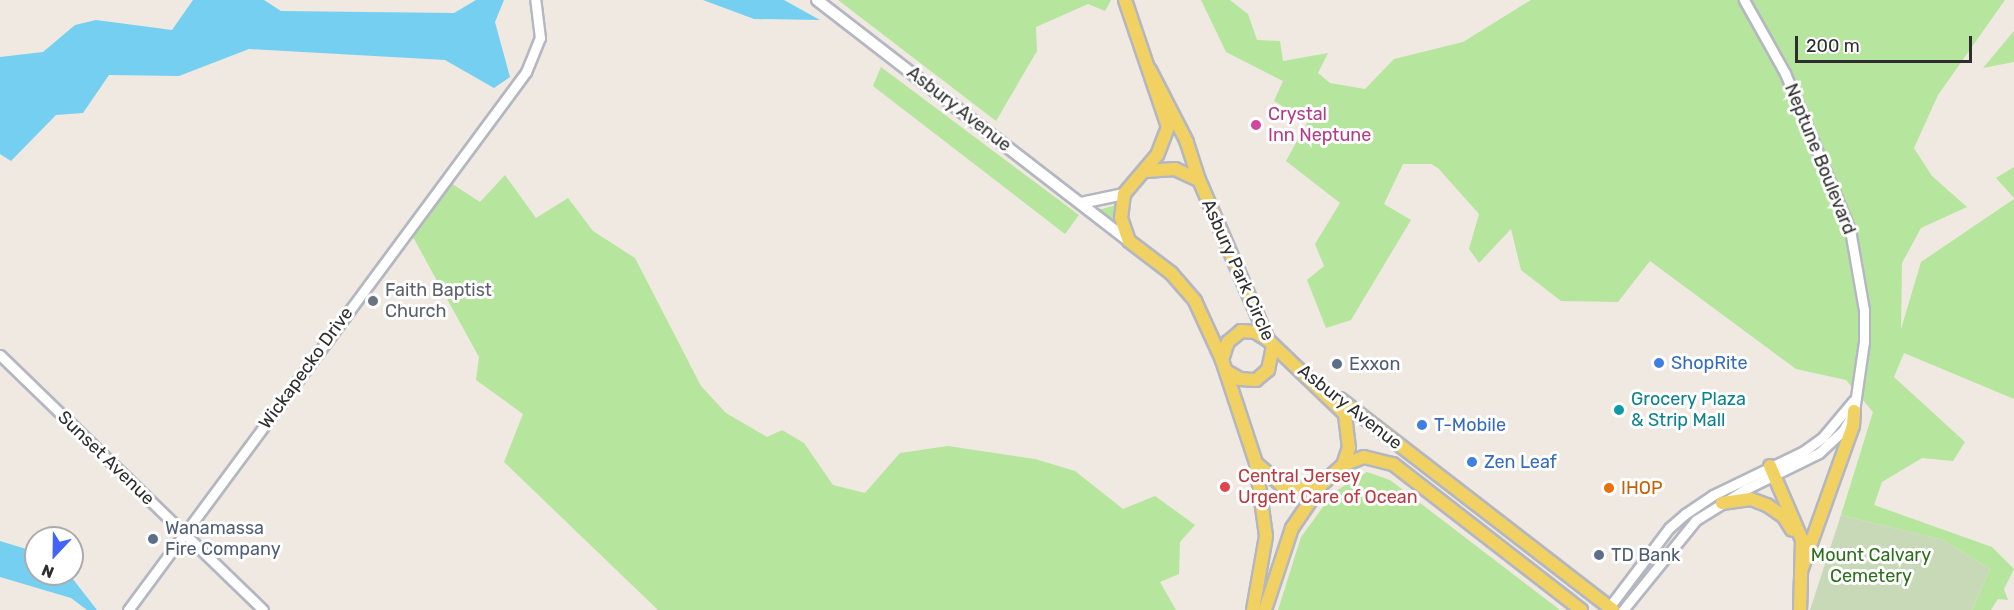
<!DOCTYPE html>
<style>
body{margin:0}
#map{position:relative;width:2014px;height:610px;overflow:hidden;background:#efe9e1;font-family:Rubik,sans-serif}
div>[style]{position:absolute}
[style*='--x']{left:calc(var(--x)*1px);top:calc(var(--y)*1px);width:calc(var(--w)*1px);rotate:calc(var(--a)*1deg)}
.green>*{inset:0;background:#b6e59e}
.cemetery>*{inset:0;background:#c8d9b8}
.water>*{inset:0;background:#75cff0}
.roads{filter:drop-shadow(2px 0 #b4b7c1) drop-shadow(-2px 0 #b4b7c1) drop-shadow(0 2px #b4b7c1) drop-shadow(0 -2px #b4b7c1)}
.tertiary>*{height:9px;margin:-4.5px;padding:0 4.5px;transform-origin:4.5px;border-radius:4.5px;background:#fff}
.secondary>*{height:10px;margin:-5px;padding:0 5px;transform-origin:5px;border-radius:5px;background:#fff}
.primary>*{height:12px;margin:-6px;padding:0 6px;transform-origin:6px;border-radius:6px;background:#f2d163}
.dots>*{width:16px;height:16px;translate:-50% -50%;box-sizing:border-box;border:3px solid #fff;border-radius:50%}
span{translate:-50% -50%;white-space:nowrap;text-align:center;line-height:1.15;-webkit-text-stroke:6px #fff;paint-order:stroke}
.street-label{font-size:18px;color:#2e2e2e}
.hotel-label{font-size:18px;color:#b23c85}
.left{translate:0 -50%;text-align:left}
.worship-label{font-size:18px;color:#5b616d}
.shop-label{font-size:18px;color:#366cbe}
.service-label{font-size:18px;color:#4e5e75}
.culture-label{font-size:18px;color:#0d838f}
.health-label{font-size:18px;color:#be3a42}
.food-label{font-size:18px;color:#c56008}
.park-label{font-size:18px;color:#2c6e1b}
.north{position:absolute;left:24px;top:526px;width:60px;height:60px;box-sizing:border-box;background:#fff;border:2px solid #ababab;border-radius:50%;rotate:202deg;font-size:16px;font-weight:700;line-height:24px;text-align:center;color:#2e2e2e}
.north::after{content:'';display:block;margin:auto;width:21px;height:27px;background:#4264fb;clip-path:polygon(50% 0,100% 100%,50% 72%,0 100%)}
.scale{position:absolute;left:1795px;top:36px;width:177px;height:27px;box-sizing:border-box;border:3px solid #2e2e2e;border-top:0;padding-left:8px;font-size:18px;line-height:21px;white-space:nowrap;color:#2e2e2e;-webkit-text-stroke:4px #fff;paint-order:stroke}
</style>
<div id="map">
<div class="green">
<i style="clip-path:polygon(838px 0,1111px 0,1105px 11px,1088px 4px,1036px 27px,1037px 51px,996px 121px)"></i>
<i style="clip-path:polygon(1201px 0,1230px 0,1248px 14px,1257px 40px,1280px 41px,1283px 61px,1328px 53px,1318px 73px,1330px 83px,1365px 89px,1394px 59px,1463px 42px,1531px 0,2005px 0,1938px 95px,1914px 148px,1932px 176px,1967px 207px,1921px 228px,1902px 263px,1901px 329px,1921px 262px,2014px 199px,2014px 399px,1904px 353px,1894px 377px,1965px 442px,1953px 461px,1922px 458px,1882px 482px,1874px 505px,1992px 547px,2014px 569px,2004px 589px,2008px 600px,1998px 599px,1991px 610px,1972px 610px,1990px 569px,1943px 540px,1841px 515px,1873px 412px,1846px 380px,1796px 369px,1650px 261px,1618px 302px,1561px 301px,1521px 270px,1511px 229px,1479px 263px,1469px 249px,1479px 214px,1438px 168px,1431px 164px,1403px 164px,1384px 204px,1411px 220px,1351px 320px,1326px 328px,1307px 280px,1324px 266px,1315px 244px,1340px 203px,1286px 161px,1308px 121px,1274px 101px,1283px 81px,1226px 52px)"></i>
<i style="clip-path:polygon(2014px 31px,2014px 62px,1983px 68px)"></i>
<i style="clip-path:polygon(881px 67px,1079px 215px,1065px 234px,873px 86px)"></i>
<i style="clip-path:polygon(2014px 167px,2014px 198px,1996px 178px)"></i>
<i style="clip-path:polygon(505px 175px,536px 218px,568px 198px,593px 231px,635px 258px,701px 386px,726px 413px,767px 437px,782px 430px,804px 443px,833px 485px,865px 493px,900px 453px,948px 446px,1035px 459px,1075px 471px,1123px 509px,1155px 496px,1195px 525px,1180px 542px,1179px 574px,1160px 582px,1176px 610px,658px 610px,504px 462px,523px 414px,476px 380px,479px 357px,408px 228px,445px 179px,480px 202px)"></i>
<i style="clip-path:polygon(1116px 205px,1116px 208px,1121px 233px,1095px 211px)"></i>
<i style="clip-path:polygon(1367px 472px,1390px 480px,1560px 610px,1278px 610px,1301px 537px,1334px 492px)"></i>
</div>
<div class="cemetery">
<i style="clip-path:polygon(1841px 515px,1943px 540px,1990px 569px,1972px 610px,1810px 610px)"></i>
</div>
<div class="water">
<i style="clip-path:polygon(193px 0,264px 0,281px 11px,454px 13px,476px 0,504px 0,495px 22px,510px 77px,494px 88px,445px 60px,249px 49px,179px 76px,109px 75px,83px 113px,56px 115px,11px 161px,0 154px,0 57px,43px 52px,75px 25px,96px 20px,172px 30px)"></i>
<i style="clip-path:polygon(703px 0,784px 0,820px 20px,754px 19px)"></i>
<i style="clip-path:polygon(0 541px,36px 552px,36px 574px,69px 574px,97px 610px,87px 610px,71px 598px,0 577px)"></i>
</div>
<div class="roads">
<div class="tertiary">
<i style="--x:0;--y:355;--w:366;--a:44.1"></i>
<i style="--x:128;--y:610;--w:669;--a:-53.51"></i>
<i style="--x:526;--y:72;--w:37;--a:-68"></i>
<i style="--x:540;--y:38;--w:38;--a:-97"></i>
<i style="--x:1607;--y:610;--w:103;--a:-52.9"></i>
<i style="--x:1669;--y:528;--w:21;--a:-41"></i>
<i style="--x:1685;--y:514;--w:34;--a:-34"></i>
<i style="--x:1713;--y:495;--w:101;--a:-25.8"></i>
<i style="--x:1804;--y:451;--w:24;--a:-36"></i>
<i style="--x:1823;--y:437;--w:48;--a:-50"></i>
<i style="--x:1623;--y:610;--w:116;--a:-51"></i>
<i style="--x:1696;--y:520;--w:59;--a:-31.8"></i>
<i style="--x:1746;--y:489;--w:81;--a:-26.3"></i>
<i style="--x:1819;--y:453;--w:33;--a:-43"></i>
<i style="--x:1843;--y:431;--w:23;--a:-61"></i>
<i style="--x:1854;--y:411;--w:70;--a:-81.8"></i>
<i style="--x:1864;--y:342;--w:32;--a:-90"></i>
<i style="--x:1864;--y:310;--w:81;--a:-99.9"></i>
<i style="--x:1850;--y:230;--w:170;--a:-112.5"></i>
<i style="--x:1785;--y:73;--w:84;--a:-119.3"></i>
</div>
<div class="secondary">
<i style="--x:817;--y:0;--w:394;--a:37.7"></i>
<i style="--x:1081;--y:203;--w:44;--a:-11.8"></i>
</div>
<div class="primary">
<i style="--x:1125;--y:0;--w:134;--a:71.3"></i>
<i style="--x:1168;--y:127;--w:30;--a:111"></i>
<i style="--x:1157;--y:155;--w:51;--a:130.2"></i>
<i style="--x:1124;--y:194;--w:24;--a:97"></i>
<i style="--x:1121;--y:218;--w:24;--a:71"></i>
<i style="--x:1129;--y:241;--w:53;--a:37.3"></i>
<i style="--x:1171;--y:273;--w:37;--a:49"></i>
<i style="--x:1195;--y:301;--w:65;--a:65.4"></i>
<i style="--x:1222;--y:360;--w:108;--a:71.7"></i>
<i style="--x:1256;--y:463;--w:35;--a:41"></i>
<i style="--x:1282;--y:486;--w:22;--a:5"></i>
<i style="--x:1304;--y:488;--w:18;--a:-13"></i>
<i style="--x:1322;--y:484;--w:28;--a:-42"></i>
<i style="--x:1343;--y:465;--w:18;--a:-71"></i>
<i style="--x:1349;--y:448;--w:34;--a:-97"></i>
<i style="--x:1345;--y:414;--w:107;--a:-136.1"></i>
<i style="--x:1268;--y:340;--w:174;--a:-113.3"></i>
<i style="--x:1199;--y:180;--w:40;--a:-108"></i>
<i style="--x:1187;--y:142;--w:81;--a:-117.2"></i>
<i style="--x:1146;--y:171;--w:29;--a:-4"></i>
<i style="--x:1175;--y:169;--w:26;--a:25"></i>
<i style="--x:1222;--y:360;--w:19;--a:-72"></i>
<i style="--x:1228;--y:342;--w:17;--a:-40"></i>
<i style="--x:1241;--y:331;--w:14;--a:4"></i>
<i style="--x:1255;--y:332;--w:15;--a:32"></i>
<i style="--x:1226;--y:371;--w:16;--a:30"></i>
<i style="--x:1240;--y:379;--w:16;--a:4"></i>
<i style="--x:1256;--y:380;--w:16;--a:-40"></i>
<i style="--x:1268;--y:370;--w:24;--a:-78"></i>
<i style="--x:1340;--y:399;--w:345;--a:37.7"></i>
<i style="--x:1343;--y:465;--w:22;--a:-21"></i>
<i style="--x:1364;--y:457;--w:30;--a:14"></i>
<i style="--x:1393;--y:464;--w:238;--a:37.8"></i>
<i style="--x:1770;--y:466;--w:81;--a:66.6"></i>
<i style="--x:1802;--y:540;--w:70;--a:91.6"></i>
<i style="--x:1722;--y:503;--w:29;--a:-8"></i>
<i style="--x:1751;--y:499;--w:17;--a:21"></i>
<i style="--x:1767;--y:505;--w:21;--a:35"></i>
<i style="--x:1784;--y:517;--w:15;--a:58"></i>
<i style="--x:1801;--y:571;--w:154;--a:-70.3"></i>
<i style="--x:1853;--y:426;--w:15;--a:-86"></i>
<i style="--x:1253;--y:610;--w:75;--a:-80"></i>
<i style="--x:1266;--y:536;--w:73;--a:-97.9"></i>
<i style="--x:1265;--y:610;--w:86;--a:-71.8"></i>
<i style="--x:1292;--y:528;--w:53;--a:-55.7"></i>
</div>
</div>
<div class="dots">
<i style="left:1256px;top:125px;background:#d1479c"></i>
<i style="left:373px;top:301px;background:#6b7280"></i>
<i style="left:1659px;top:363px;background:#3f7fe0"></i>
<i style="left:1337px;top:364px;background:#5c6f8a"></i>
<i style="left:1619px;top:410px;background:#0f9aa8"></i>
<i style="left:1422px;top:425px;background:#3f7fe0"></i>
<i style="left:1472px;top:462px;background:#3f7fe0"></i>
<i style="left:1225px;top:487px;background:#e0444e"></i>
<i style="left:1609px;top:488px;background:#e8710a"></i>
<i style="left:153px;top:539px;background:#5c6f8a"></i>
<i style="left:1599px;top:555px;background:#5c6f8a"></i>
</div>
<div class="street-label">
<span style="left:959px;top:109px;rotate:38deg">Asbury Avenue</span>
<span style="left:1820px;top:159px;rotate:68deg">Neptune Boulevard</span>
<span style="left:1238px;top:270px;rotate:66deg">Asbury Park Circle</span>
<span style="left:306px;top:368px;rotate:-54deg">Wickapecko Drive</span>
<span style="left:1350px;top:407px;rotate:38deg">Asbury Avenue</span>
<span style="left:106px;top:458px;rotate:44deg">Sunset Avenue</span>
</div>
<div class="hotel-label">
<span class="left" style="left:1268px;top:125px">Crystal<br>Inn Neptune</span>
</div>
<div class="worship-label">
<span class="left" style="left:385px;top:301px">Faith Baptist<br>Church</span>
</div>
<div class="shop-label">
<span class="left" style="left:1671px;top:363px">ShopRite</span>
<span class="left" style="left:1434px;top:425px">T-Mobile</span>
<span class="left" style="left:1484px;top:462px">Zen Leaf</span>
</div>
<div class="service-label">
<span class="left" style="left:1349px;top:364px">Exxon</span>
<span class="left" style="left:165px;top:539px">Wanamassa<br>Fire Company</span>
<span class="left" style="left:1611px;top:555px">TD Bank</span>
</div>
<div class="culture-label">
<span class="left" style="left:1631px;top:410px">Grocery Plaza<br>&amp; Strip Mall</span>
</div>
<div class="health-label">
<span class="left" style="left:1238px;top:487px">Central Jersey<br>Urgent Care of Ocean</span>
</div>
<div class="food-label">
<span class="left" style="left:1621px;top:488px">IHOP</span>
</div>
<div class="park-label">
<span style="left:1871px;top:566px">Mount Calvary<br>Cemetery</span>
</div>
<div class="north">N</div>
<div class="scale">200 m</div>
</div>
